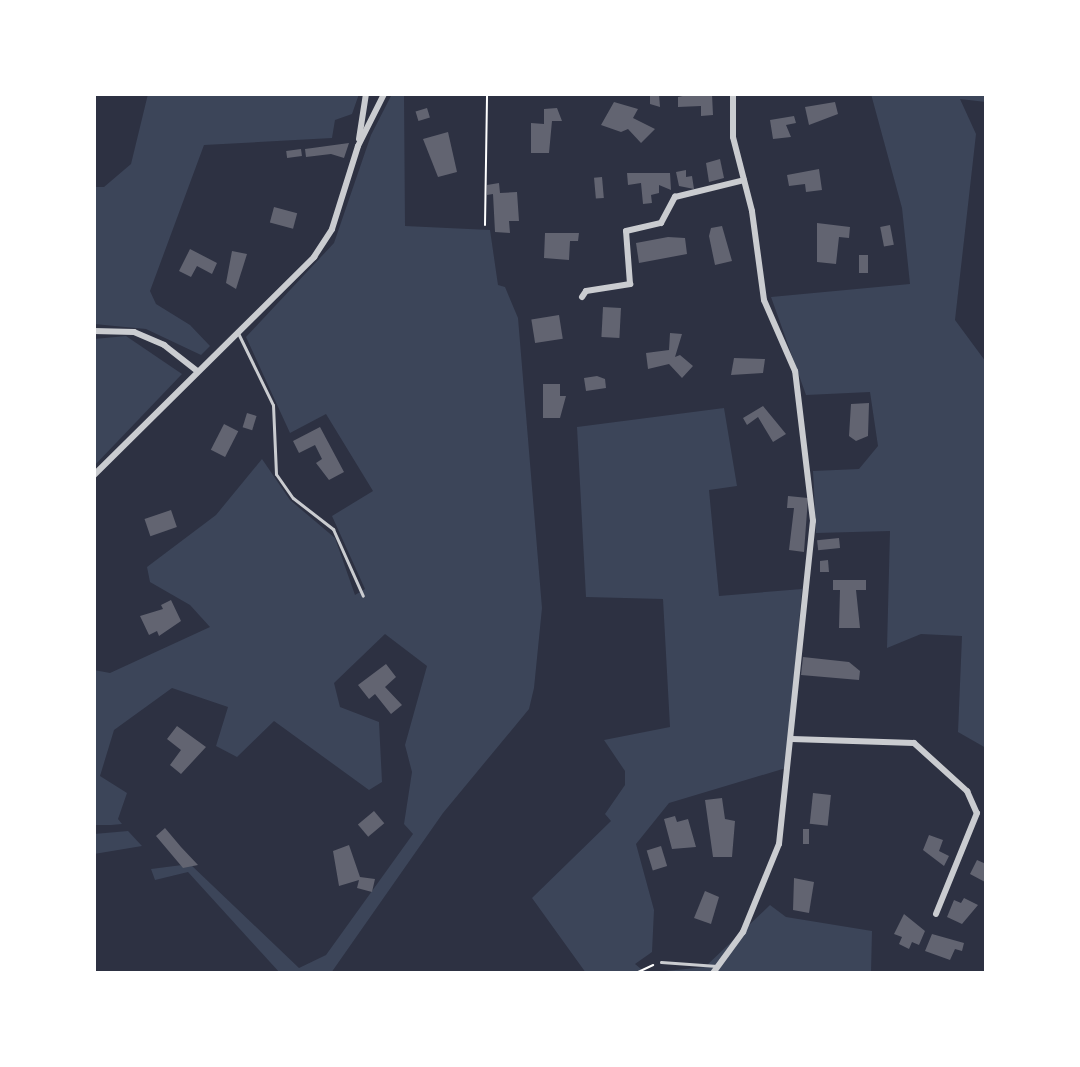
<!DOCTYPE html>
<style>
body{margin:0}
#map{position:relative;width:1080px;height:1067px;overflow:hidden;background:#2d3142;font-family:"Times New Roman",serif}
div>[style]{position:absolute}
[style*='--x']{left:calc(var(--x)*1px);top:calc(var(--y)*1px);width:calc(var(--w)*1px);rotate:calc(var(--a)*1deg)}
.green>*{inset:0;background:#3c4559}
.building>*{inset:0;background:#626471;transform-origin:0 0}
.path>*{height:2px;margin:-1px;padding:0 1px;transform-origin:1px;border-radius:1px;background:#fff}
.service>*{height:3px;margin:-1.5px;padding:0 1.5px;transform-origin:1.5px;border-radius:1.5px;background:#caccd0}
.minor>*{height:6px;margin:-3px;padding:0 3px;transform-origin:3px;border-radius:3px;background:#caccd0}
span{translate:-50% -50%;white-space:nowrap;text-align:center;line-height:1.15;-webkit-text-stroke:7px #fff;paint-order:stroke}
.frame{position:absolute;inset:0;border:96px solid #fff;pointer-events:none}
</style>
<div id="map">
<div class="green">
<i style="clip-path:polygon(148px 94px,359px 94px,352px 114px,335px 120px,332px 138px,204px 145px,150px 291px,156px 304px,190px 325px,210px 346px,201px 355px,146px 329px,94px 324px,94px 187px,104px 187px,131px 164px)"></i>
<i style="clip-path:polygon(392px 94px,404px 94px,405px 226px,490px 230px,498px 285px,505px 287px,518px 318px,542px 608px,534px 688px,529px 709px,443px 813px,331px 973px,280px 973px,188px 872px,155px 880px,151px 869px,190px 864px,299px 968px,326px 955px,413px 834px,404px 824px,412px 772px,405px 745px,427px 666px,385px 634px,334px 683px,340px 707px,379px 722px,382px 782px,369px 790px,274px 721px,237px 757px,216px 746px,228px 707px,172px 688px,114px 730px,100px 776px,127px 793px,118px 819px,122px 824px,111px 825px,94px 825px,94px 670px,110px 673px,210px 627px,190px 605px,150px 582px,147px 567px,216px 515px,262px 459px,290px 500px,335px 538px,355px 595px,365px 589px,332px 516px,373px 491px,326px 414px,290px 433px,246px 337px,334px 243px,371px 135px)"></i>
<i style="clip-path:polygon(871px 94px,986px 94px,986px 102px,960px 99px,976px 134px,955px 320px,986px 362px,986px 748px,958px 732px,962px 636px,921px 634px,887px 648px,890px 531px,816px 533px,813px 471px,859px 469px,878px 446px,870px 392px,806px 395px,771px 297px,910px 284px,902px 208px)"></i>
<i style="clip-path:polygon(126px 336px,182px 374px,94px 466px,94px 339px)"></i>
<i style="clip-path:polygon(724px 408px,737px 486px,709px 490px,719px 596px,802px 589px,786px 768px,669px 803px,636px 844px,654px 910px,652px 952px,635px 964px,646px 973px,586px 973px,532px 898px,611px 821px,605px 814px,625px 785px,625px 771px,604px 740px,670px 727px,663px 599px,586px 597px,577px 427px)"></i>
<i style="clip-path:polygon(128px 831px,142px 846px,94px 854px,94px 834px)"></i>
<i style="clip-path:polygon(770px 905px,786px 917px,872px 931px,871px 973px,646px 973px,705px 967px)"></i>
</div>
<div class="building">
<i style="clip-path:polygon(650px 94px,659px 94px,660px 107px,650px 104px)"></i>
<i style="clip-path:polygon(692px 94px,712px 94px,713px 115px,701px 116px,701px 106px,678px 107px,678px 97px)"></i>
<i style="clip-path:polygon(614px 102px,638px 109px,633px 118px,655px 129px,641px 143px,628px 129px,621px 132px,601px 125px)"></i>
<i style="clip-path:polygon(835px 102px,838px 114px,809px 125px,805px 107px)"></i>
<i style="left:427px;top:108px;width:10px;height:12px;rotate:73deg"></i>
<i style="clip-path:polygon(557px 108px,562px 121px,552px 121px,549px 153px,531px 153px,531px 123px,544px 124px,544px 109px)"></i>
<i style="clip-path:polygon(794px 116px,796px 123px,786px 125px,791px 137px,773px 139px,770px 120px)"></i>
<i style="clip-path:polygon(448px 132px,457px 172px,438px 177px,423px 139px)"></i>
<i style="clip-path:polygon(349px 143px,344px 158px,331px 154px,306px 157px,305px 149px)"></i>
<i style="left:301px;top:149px;width:7px;height:15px;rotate:82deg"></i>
<i style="clip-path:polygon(720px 159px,724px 178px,709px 182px,706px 163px)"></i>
<i style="clip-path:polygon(819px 169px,822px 190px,806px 192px,805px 184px,789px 186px,787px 175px)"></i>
<i style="clip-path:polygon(686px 170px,686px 177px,692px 176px,694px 189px,679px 186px,676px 172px)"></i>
<i style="clip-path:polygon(627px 173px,670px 173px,671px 190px,659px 185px,659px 193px,651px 195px,652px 203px,643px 204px,641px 183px,628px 185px)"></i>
<i style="left:602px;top:177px;width:21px;height:8px;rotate:85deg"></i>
<i style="clip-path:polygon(499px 183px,500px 193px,517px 192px,519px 221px,509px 221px,510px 233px,495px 232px,493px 194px,487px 195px,487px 185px)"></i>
<i style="left:274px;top:207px;width:24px;height:16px;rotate:15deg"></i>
<i style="clip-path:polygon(817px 223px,850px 227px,849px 238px,839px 237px,836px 264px,817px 262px)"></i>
<i style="left:890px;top:225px;width:20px;height:10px;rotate:79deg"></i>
<i style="clip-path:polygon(722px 226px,732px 261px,715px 265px,709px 236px,711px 228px)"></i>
<i style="clip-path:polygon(545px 233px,579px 233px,578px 241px,570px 241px,569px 260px,544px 258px)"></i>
<i style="clip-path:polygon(668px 237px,685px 238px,687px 254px,639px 263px,636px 243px)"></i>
<i style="clip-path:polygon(190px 249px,217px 263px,212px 274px,197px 266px,191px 277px,179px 271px)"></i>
<i style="clip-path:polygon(232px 251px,247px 254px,236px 289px,226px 283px)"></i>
<i style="left:859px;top:255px;width:9px;height:18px"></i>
<i style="left:603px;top:307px;width:18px;height:30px;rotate:3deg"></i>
<i style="left:559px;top:315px;width:24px;height:28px;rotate:81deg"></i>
<i style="clip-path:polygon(670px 333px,682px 334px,675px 357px,680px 355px,693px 366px,682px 378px,669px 364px,648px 369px,646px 353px,669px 350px)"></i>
<i style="clip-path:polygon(734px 358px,765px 359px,763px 373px,731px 375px)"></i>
<i style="clip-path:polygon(597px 376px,605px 379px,606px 388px,586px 391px,584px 378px)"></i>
<i style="clip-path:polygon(543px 384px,560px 384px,560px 396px,566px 396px,560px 418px,543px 418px)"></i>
<i style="clip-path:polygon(869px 403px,868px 436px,856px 441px,849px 436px,851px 404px)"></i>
<i style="clip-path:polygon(763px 406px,786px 434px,773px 442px,758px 417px,747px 425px,743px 418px)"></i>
<i style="left:247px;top:413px;width:10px;height:15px;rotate:17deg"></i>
<i style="left:224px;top:424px;width:16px;height:29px;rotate:27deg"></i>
<i style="clip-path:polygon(320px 427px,344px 472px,329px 480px,316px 463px,322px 459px,315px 445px,299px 453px,293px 441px)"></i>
<i style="clip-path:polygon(788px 496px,808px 498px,804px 552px,789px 550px,794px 508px,787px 508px)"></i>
<i style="left:171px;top:510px;width:18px;height:28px;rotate:71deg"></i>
<i style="left:839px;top:538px;width:10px;height:22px;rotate:84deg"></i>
<i style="clip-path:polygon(828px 560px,829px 572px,820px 572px,820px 561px)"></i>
<i style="clip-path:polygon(833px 580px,866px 580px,866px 590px,856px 590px,860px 628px,839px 628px,840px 590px,833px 590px)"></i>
<i style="clip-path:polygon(171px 600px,181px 621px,159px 636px,157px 631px,149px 635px,140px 616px,163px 609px,161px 605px)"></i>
<i style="clip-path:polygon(803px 657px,849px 662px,860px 671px,859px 680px,801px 675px)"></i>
<i style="clip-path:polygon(386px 664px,396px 677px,385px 687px,402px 705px,391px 714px,375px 694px,369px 699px,358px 685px)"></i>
<i style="clip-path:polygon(177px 726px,206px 747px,181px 774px,170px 765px,181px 750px,167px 739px)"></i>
<i style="left:813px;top:793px;width:18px;height:31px;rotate:6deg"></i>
<i style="clip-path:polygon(722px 798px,725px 819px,735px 821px,732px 857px,713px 857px,705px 800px)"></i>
<i style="left:374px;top:811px;width:16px;height:21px;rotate:50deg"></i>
<i style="clip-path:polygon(675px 816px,677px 822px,688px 819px,696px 847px,672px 849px,664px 819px)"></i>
<i style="clip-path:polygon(165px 828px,181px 847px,198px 865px,183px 868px,156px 836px)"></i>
<i style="left:803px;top:829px;width:6px;height:15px"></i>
<i style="clip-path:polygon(929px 835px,943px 840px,939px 851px,949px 856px,944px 866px,923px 850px)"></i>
<i style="clip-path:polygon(349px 845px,360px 877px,375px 879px,372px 892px,357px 888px,359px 880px,339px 886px,333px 851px)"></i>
<i style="left:661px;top:846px;width:21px;height:15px;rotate:73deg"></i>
<i style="clip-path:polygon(977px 860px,986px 864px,985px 882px,970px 874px)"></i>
<i style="clip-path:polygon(794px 878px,814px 882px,809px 913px,793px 910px)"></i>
<i style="clip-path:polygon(705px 891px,719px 897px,711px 924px,694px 918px)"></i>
<i style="clip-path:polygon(964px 898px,978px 905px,962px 924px,947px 917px,954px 900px,961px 903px)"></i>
<i style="clip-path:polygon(904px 914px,925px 931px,919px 945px,912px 942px,909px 949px,899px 944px,902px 937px,894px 934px)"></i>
<i style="clip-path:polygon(932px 934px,964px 943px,962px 951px,955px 949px,950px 960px,925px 951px)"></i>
</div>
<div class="path">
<i style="--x:485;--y:225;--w:131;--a:-89.1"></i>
<i style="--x:636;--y:973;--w:19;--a:-25"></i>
</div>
<div class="service">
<i style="--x:238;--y:333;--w:80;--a:64.1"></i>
<i style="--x:273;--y:405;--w:69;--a:87.5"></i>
<i style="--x:276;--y:474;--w:29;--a:55"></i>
<i style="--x:293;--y:498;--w:51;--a:37.8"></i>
<i style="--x:333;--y:529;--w:73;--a:65.9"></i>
<i style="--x:661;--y:962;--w:56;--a:4.1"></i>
</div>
<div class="minor">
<i style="--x:359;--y:139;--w:46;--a:-81.2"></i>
<i style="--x:582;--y:297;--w:7;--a:-56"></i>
<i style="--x:586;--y:291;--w:45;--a:-9"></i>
<i style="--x:630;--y:284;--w:53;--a:-94.3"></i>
<i style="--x:626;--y:231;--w:36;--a:-13"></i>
<i style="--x:661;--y:223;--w:30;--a:-62"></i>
<i style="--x:675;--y:197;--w:71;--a:-13.8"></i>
<i style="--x:94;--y:331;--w:40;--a:1.4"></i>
<i style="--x:134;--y:332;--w:33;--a:23"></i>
<i style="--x:164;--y:345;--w:42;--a:38.2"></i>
<i style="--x:94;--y:475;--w:310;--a:-44.7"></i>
<i style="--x:314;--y:257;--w:33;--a:-57"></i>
<i style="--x:332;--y:229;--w:87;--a:-72.6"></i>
<i style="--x:358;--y:146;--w:58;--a:-63.4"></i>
<i style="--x:792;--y:739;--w:122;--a:1.9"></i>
<i style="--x:914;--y:743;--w:72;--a:42.2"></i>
<i style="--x:967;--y:791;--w:24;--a:66"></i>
<i style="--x:977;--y:813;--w:109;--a:112.1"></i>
<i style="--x:713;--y:973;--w:51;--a:-53.8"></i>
<i style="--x:743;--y:932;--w:95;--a:-67.8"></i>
<i style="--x:779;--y:844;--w:325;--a:-84"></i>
<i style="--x:813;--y:521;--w:151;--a:-96.8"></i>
<i style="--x:795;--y:371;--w:77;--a:-113.6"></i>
<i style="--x:764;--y:300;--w:90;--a:-97.7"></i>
<i style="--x:752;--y:211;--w:76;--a:-104.4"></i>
<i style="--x:733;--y:137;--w:43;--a:-90"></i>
</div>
<div class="frame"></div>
</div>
